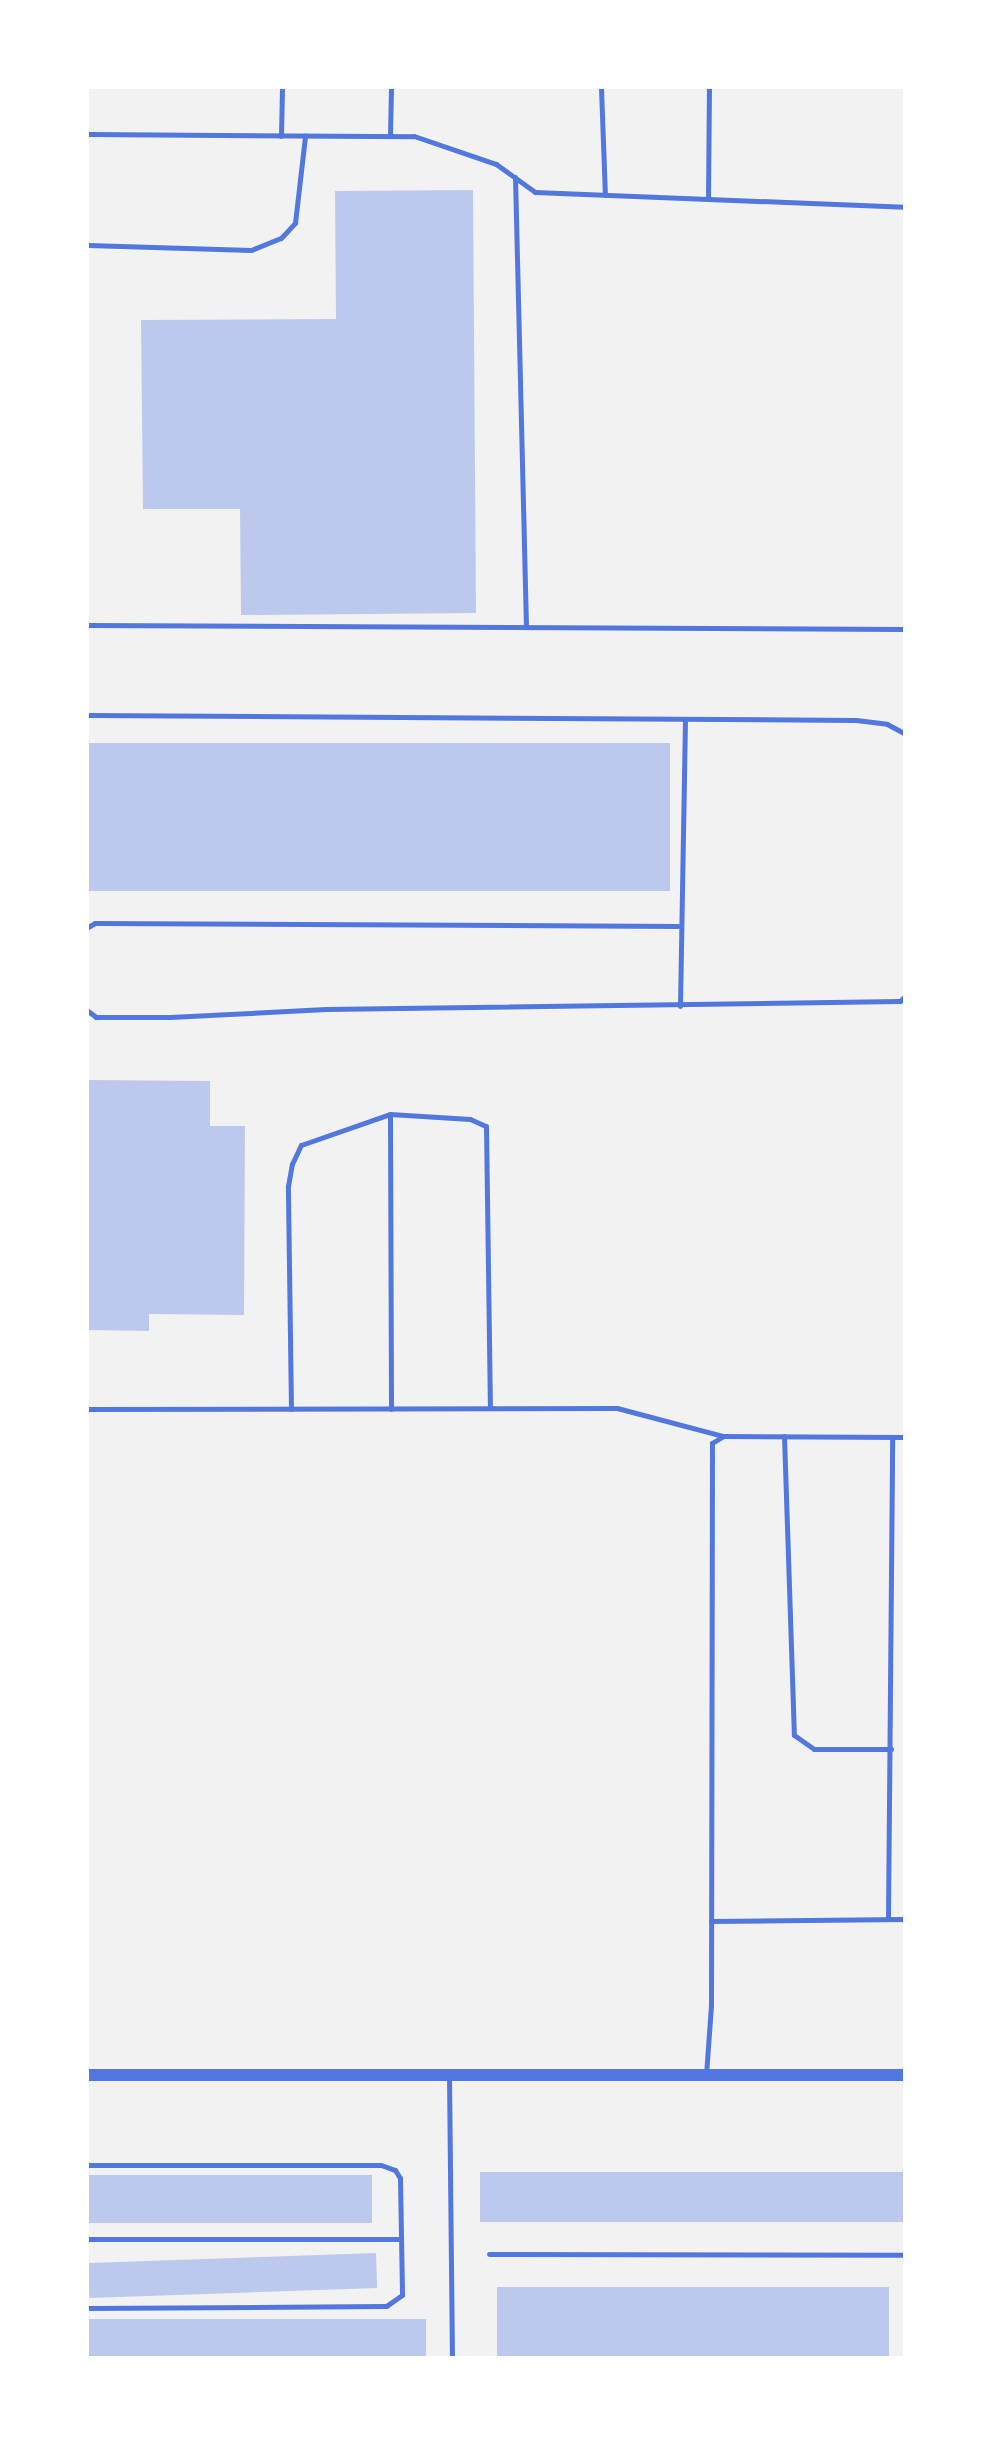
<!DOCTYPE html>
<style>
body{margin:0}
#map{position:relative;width:992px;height:2445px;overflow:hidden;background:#f2f2f2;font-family:Jost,sans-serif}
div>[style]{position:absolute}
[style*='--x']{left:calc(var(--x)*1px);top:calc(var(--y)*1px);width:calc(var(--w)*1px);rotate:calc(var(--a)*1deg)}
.building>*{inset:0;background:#bdc9ec;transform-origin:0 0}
.service>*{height:5px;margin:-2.5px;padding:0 2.5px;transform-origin:2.5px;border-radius:2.5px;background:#5277de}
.tertiary>*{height:12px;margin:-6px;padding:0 6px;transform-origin:6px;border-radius:6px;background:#5277de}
span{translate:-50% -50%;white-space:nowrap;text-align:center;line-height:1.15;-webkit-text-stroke:7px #fff;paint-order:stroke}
.frame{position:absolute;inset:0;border:89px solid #fff;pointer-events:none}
</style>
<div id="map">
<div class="building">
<i style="clip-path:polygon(473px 190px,476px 613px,241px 615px,240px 509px,143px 509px,141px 320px,336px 319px,335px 191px)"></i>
<i style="left:88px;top:743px;width:582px;height:148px"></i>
<i style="clip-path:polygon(88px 1080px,210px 1081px,210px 1126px,245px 1126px,244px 1315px,149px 1314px,149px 1331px,88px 1330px)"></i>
<i style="left:480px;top:2172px;width:424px;height:50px"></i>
<i style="left:88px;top:2175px;width:284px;height:48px"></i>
<i style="left:376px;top:2253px;width:35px;height:288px;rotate:88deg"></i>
<i style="left:497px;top:2287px;width:392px;height:71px"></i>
<i style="left:88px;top:2319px;width:338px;height:39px"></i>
</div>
<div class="service">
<i style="--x:601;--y:88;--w:107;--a:87.9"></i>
<i style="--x:88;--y:134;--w:326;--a:0.4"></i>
<i style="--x:414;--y:136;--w:87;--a:18.9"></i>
<i style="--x:496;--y:164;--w:48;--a:35.7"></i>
<i style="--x:535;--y:192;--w:369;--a:2.3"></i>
<i style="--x:281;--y:136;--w:48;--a:-88.8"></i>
<i style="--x:390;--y:136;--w:48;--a:-88.8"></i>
<i style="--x:515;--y:177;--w:450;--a:88.6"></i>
<i style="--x:708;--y:199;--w:111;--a:-89.5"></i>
<i style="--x:88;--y:245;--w:163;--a:1.8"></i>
<i style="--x:251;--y:250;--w:32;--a:-22"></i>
<i style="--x:281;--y:238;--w:21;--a:-47"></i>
<i style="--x:295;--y:223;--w:88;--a:-83.4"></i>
<i style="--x:88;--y:625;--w:816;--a:0.28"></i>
<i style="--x:88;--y:715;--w:768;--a:0.37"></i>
<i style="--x:856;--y:720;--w:31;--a:7"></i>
<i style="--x:887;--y:724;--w:19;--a:28"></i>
<i style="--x:88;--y:927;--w:8;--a:-30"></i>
<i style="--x:95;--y:923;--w:583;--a:0.29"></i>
<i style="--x:680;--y:1006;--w:287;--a:-89"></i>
<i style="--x:88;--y:1011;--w:10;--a:37"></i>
<i style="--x:96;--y:1017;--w:74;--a:0"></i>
<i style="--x:170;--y:1017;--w:156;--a:-2.9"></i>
<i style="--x:326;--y:1009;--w:574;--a:-0.8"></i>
<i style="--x:900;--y:1001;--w:6;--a:-45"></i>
<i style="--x:390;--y:1114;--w:295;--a:89.8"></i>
<i style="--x:88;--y:1409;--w:529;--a:-0.11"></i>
<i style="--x:617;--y:1408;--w:110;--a:14.8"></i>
<i style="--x:291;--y:1409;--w:223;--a:-90.8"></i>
<i style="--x:288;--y:1186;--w:22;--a:-80"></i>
<i style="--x:292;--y:1164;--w:21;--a:-65"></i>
<i style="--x:301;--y:1145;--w:94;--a:-19.2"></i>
<i style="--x:390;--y:1114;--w:80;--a:3.6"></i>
<i style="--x:470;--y:1119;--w:17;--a:24"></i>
<i style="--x:486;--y:1126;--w:280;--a:89.2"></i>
<i style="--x:784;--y:1436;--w:299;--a:88.1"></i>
<i style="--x:794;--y:1735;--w:24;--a:35"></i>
<i style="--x:814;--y:1749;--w:77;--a:0"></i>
<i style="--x:888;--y:1918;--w:481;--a:-89.5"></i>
<i style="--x:711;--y:1921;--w:193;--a:-0.6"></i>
<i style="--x:449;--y:2075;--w:283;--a:89.4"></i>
<i style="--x:706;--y:2075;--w:70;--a:-85.9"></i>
<i style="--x:711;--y:2005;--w:562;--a:-89.9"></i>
<i style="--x:712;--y:1443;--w:13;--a:-32"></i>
<i style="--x:723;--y:1436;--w:181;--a:0.3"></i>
<i style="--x:88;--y:2165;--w:293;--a:0"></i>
<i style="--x:381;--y:2165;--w:15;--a:20"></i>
<i style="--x:395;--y:2170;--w:9;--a:58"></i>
<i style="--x:400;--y:2178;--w:117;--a:89"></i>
<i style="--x:402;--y:2295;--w:19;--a:145"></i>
<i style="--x:386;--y:2306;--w:298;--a:179.6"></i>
<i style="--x:88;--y:2239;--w:313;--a:0"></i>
<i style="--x:489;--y:2254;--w:415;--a:0.1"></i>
</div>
<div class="tertiary">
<i style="--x:88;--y:2075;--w:816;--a:0"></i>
</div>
<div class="frame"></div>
</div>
